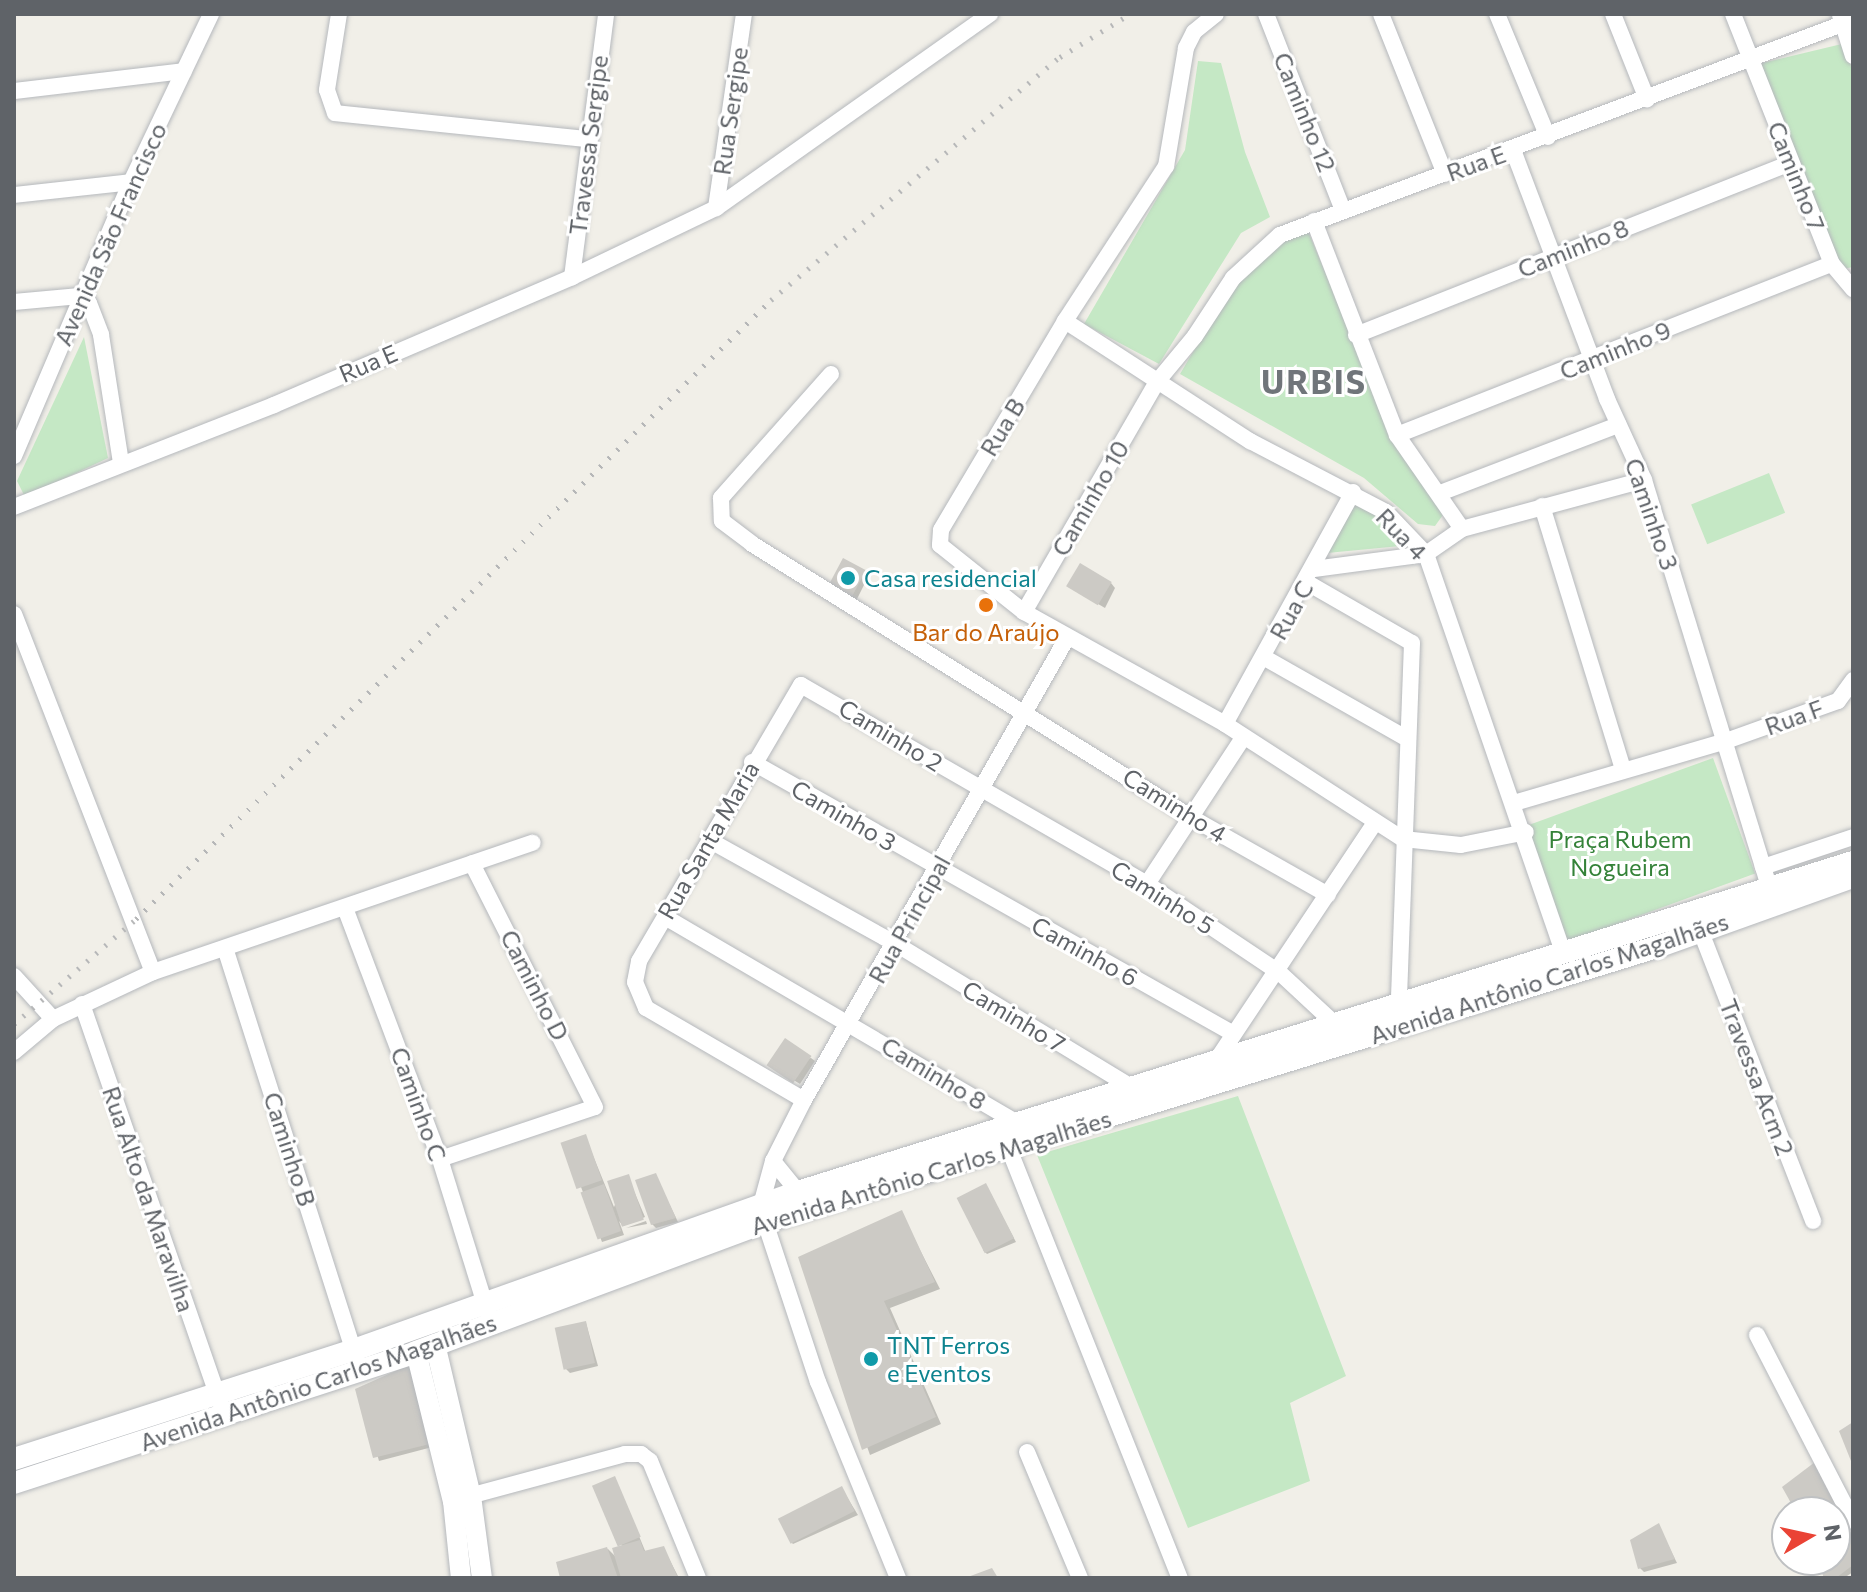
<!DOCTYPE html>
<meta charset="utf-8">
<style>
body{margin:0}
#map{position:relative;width:1867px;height:1592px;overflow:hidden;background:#f1efe8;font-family:Commissioner,sans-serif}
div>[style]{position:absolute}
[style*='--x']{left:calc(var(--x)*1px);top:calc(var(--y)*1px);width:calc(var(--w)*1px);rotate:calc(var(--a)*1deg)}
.green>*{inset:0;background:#c5e8c5;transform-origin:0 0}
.shadow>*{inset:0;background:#0003}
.building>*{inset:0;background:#cccac5;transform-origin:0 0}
.roads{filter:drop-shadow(0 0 2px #b5b8bc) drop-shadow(0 0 2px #b5b8bc)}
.minor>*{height:16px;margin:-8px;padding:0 8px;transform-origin:8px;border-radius:8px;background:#fff}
.tertiary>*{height:20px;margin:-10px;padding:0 10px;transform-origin:10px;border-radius:10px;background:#fff}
.secondary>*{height:22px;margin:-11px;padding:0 11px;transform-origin:11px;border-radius:11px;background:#fff}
.rail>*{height:5px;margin-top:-2.5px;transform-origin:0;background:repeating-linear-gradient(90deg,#b6b7b8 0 2px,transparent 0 12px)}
.dots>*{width:22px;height:22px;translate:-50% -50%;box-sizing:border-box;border:4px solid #fff;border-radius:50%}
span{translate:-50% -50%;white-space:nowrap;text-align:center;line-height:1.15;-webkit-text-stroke:6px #fff;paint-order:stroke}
.street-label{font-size:24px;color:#5f6368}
.culture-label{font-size:24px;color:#0d838f}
.left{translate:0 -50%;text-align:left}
.food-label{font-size:24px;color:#c56008}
.park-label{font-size:24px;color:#348238}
.district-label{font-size:32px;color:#70757a;font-weight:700;letter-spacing:2px}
.frame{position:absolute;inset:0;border:16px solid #5f6368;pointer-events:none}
.north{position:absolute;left:1771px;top:1496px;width:80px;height:80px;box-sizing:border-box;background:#fff;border:2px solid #bfc1c3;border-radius:50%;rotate:81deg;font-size:22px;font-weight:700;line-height:32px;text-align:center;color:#5f6368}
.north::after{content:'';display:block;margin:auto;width:28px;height:36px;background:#ea4335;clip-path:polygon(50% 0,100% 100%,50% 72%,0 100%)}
</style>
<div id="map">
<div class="green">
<div style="clip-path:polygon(1846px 43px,1853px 77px,1853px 267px,1838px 270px,1758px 64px)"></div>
<div style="clip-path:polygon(1198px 61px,1221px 63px,1245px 152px,1270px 217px,1241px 233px,1159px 364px,1084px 324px,1185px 150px)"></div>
<div style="clip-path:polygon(1308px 231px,1390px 429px,1445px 512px,1435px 526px,1418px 524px,1364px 478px,1180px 374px,1232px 286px,1278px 242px)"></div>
<div style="clip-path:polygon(84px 337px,108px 458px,25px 497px,17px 481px)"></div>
<div style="left:1769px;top:473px;width:43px;height:84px;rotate:68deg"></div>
<div style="clip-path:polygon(1363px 491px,1411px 545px,1327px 553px)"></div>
<div style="left:1713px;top:758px;width:123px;height:199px;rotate:70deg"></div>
<div style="clip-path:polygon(1238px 1096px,1346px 1376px,1290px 1403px,1310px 1481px,1188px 1528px,1037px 1155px)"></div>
</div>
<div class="shadow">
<div style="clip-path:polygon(865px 571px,869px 575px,856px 601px,835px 590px)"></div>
<div style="clip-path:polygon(1111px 583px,1115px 588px,1105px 608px,1074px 590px)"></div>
<div style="clip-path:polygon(811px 1058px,815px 1061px,800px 1084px,771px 1066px)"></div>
<div style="clip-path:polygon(585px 1136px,614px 1207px,628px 1177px,645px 1217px,623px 1226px,619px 1221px,624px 1235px,602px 1242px,581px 1187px)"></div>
<div style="clip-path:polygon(655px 1175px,678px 1222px,656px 1228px,652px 1224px)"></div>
<div style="clip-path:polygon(986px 1186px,1016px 1242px,987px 1254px,983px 1250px)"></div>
<div style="clip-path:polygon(901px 1213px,940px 1289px,890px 1308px,941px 1424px,870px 1455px,800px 1258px)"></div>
<div style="clip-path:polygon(646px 1221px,647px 1224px,626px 1228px)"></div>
<div style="clip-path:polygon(586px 1323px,598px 1366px,570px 1373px,566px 1369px)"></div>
<div style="clip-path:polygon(358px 1390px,440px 1445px,379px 1461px)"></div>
<div style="clip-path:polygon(615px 1478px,646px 1553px,664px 1549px,679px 1578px,562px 1578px,557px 1565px,608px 1549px,617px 1558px,622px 1548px)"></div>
<div style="clip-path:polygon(842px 1489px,858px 1515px,793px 1544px,789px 1540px)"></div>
<div style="clip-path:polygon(1658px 1525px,1677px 1563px,1644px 1572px,1640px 1568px)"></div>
<div style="clip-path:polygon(1851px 1535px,1853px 1572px,1844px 1578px,1827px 1578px,1819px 1560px,1835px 1560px,1835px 1545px)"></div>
</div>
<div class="building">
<div style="left:843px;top:558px;width:26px;height:32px;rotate:28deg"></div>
<div style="left:1080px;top:563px;width:37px;height:27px;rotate:31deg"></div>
<div style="left:785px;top:1038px;width:32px;height:33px;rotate:34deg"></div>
<div style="left:586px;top:1134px;width:49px;height:27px;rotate:71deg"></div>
<div style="clip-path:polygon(656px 1173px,676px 1218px,651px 1225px,635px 1180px)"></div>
<div style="left:629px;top:1174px;width:48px;height:23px;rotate:72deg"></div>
<div style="left:986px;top:1183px;width:62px;height:33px;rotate:63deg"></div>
<div style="left:604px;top:1184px;width:50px;height:25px;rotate:70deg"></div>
<div style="clip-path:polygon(902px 1210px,935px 1282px,884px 1301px,936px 1417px,862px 1450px,798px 1257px)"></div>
<div style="left:586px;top:1321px;width:43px;height:32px;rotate:78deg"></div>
<div style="clip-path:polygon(411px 1364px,438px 1442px,373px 1458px,355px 1389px)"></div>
<div style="clip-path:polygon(1853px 1422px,1853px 1466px,1839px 1431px)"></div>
<div style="clip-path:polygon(1819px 1459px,1842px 1507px,1835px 1512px,1796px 1512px,1782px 1487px)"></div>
<div style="left:615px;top:1476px;width:66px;height:25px;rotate:67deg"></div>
<div style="left:842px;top:1486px;width:28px;height:72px;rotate:63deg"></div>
<div style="clip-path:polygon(1659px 1523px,1675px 1559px,1638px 1569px,1630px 1540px)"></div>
<div style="clip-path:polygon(1851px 1532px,1853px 1565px,1836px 1578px,1824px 1578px,1817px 1560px,1835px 1560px,1835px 1543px)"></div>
<div style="clip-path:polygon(640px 1540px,644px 1551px,664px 1546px,678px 1578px,621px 1578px,612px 1548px)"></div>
<div style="clip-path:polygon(607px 1547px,618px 1578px,560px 1578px,556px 1562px)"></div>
<div style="clip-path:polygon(992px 1568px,998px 1578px,965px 1578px)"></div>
</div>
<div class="roads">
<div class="minor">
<div style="--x:339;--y:14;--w:77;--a:99"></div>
<div style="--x:327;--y:90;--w:24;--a:71"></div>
<div style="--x:335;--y:113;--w:254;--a:5.9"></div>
<div style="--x:1216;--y:14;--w:28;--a:141"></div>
<div style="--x:1194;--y:32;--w:18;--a:117"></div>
<div style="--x:1186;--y:48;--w:120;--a:99.6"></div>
<div style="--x:1166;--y:166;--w:185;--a:123.1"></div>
<div style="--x:1065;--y:321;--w:243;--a:120.7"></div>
<div style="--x:941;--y:530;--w:15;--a:94"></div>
<div style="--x:940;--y:545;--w:107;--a:38.6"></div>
<div style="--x:1024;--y:612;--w:230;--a:29.1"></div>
<div style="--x:1225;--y:724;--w:212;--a:32.9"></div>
<div style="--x:1403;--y:839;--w:58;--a:5.9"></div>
<div style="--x:1461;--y:845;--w:66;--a:-11.3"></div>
<div style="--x:1266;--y:14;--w:211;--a:68.6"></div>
<div style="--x:1381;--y:14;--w:172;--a:68.2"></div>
<div style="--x:1497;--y:14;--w:133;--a:67.5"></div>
<div style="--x:1613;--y:14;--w:92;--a:68.2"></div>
<div style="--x:1733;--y:14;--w:269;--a:68.4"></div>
<div style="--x:1832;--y:264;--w:33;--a:50"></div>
<div style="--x:1840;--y:15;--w:43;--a:72.4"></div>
<div style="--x:14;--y:91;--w:171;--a:-6.7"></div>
<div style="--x:1513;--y:150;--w:266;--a:69.3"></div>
<div style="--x:1607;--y:399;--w:89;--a:65.4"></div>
<div style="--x:1644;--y:480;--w:426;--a:72.9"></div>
<div style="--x:14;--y:195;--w:118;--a:-6.3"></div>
<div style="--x:716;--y:208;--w:196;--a:-81.8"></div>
<div style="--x:1314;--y:221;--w:230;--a:68.8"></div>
<div style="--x:1397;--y:435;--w:114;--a:55.3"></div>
<div style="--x:572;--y:277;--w:265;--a:-82.6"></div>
<div style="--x:14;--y:302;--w:66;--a:-5.2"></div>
<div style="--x:80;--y:296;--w:11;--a:38"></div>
<div style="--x:89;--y:303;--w:34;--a:69"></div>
<div style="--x:101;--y:335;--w:129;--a:81.1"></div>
<div style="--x:1065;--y:321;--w:221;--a:33"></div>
<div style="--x:1250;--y:441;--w:153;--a:27.6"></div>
<div style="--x:1386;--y:512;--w:58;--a:46.4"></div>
<div style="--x:1426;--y:554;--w:419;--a:71"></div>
<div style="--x:1356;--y:335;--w:467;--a:-21.6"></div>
<div style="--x:831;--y:374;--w:166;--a:131.6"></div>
<div style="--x:721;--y:498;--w:23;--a:88"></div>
<div style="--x:722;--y:521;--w:38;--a:37"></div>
<div style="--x:752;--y:544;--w:518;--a:31.91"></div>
<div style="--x:1192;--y:818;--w:156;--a:29.5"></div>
<div style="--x:1397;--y:435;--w:467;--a:-21.5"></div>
<div style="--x:14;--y:456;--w:298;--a:-66.9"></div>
<div style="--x:131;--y:182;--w:186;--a:-64.5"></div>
<div style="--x:1440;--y:493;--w:191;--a:-20.9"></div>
<div style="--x:1542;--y:506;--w:276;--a:72.9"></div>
<div style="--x:14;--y:507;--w:279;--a:-21.4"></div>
<div style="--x:274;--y:405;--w:324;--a:-23.2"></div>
<div style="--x:572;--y:277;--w:160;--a:-25.6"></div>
<div style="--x:716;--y:208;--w:336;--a:-35.3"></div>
<div style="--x:1314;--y:569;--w:113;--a:-7.6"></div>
<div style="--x:1426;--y:554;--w:44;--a:-34.8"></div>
<div style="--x:1462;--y:529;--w:188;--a:-15.1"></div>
<div style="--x:1306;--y:582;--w:122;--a:29.9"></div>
<div style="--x:1412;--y:643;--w:359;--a:92.1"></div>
<div style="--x:1024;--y:612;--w:264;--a:-60"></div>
<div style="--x:1156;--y:383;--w:61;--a:-50.3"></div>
<div style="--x:1195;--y:336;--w:69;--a:-56.8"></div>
<div style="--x:1233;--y:278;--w:64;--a:-42.5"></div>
<div style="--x:1280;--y:235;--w:612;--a:-20.57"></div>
<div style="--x:14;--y:614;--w:384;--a:68.8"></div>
<div style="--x:1265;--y:658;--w:162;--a:29.6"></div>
<div style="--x:1225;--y:724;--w:265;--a:-61.1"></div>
<div style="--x:752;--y:762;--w:551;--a:29.45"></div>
<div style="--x:1514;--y:803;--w:221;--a:-16.3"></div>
<div style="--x:1726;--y:741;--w:119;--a:-19.7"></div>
<div style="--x:1838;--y:701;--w:26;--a:-54"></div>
<div style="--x:709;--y:840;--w:214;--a:29.1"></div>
<div style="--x:896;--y:944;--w:277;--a:31.3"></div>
<div style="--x:1763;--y:867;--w:95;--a:-18.4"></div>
<div style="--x:1147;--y:884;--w:175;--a:-56.7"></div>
<div style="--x:345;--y:908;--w:268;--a:69.3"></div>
<div style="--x:440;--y:1159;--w:162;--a:72.8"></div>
<div style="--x:665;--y:917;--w:408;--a:30.3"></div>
<div style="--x:1701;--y:932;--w:310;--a:68.8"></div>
<div style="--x:225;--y:948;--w:430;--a:72.3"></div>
<div style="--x:14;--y:976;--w:58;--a:47.8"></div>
<div style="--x:82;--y:1004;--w:422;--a:70.9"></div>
<div style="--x:14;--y:1052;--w:51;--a:-40.2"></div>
<div style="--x:53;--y:1019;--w:110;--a:-25.2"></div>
<div style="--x:153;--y:972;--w:401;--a:-18.8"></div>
<div style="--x:1216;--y:1061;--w:285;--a:-56.3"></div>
<div style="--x:804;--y:1100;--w:183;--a:-149.8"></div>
<div style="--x:646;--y:1008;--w:28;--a:-113"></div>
<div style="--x:635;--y:982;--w:21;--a:-79"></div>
<div style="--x:639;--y:961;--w:320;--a:-59.6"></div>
<div style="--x:801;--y:685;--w:399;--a:29.9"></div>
<div style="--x:1147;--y:884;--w:160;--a:33.8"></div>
<div style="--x:1280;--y:973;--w:74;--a:42.8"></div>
<div style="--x:1009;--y:1149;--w:462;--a:68.3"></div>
<div style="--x:440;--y:1159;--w:163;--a:-18.5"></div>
<div style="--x:595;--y:1107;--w:273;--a:-116.8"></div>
<div style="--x:773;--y:1161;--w:40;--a:51"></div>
<div style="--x:761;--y:1205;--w:46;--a:-74.7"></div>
<div style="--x:773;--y:1161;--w:68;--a:-63.1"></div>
<div style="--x:804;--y:1100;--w:532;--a:-60.35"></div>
<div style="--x:765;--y:1222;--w:169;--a:71.7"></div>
<div style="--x:818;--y:1382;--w:212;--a:67.8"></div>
<div style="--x:1757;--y:1335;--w:209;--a:62.7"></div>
<div style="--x:1027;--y:1452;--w:137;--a:67.2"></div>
<div style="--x:462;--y:1498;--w:169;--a:-15.1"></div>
<div style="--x:625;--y:1454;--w:16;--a:0"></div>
<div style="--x:641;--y:1454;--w:11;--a:38"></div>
<div style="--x:650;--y:1461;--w:126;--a:67.7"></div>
</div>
<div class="tertiary">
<div style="--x:435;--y:1344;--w:156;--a:76.7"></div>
<div style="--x:471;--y:1496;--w:83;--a:82.4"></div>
<div style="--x:416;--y:1352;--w:154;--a:76.1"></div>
<div style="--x:453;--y:1501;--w:77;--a:84.1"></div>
</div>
<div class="secondary">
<div style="--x:14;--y:1459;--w:357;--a:-17.8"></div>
<div style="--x:354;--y:1350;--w:471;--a:-19.6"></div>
<div style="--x:798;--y:1192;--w:1105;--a:-17.37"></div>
<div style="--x:14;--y:1483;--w:423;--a:-18"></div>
<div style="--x:416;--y:1352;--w:372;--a:-20.4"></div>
<div style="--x:765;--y:1222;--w:937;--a:-17.14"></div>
<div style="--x:1660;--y:946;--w:205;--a:-19.7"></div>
</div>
</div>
<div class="rail">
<div style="--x:14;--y:1024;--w:161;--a:-40.7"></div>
<div style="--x:136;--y:919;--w:887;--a:-44.27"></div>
<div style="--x:771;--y:300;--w:378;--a:-40.1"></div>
<div style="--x:1060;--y:57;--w:82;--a:-31.6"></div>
</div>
<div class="dots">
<div style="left:848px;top:578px;background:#0f9aa8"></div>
<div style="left:986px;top:605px;background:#e8710a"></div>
<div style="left:871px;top:1359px;background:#0f9aa8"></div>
</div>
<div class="street-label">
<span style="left:730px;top:111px;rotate:-82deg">Rua Sergipe</span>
<span style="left:1305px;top:112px;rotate:68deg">Caminho 12</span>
<span style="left:588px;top:145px;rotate:-83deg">Travessa Sergipe</span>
<span style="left:1476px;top:163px;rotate:-20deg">Rua E</span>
<span style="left:1797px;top:176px;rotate:68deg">Caminho 7</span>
<span style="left:110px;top:234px;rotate:-66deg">Avenida São Francisco</span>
<span style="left:1573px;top:248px;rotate:-22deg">Caminho 8</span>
<span style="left:1615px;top:350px;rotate:-22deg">Caminho 9</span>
<span style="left:368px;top:363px;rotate:-23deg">Rua E</span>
<span style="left:1002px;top:427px;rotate:-59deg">Rua B</span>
<span style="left:1090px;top:498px;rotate:-60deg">Caminho 10</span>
<span style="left:1652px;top:514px;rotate:71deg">Caminho 3</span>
<span style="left:1402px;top:534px;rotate:46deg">Rua 4</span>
<span style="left:1291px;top:610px;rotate:-61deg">Rua C</span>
<span style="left:1794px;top:717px;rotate:-20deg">Rua F</span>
<span style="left:891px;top:735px;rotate:31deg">Caminho 2</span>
<span style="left:1175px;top:805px;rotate:32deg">Caminho 4</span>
<span style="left:844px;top:815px;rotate:30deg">Caminho 3</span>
<span style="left:708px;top:840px;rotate:-60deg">Rua Santa Maria</span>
<span style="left:1163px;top:897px;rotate:32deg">Caminho 5</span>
<span style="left:909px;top:919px;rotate:-61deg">Rua Principal</span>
<span style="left:1085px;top:951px;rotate:29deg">Caminho 6</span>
<span style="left:1549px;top:978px;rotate:-18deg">Avenida Antônio Carlos Magalhães</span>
<span style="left:535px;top:985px;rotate:63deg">Caminho D</span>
<span style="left:1014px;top:1016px;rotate:31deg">Caminho 7</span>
<span style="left:934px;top:1073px;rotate:31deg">Caminho 8</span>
<span style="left:1757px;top:1077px;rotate:69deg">Travessa Acm 2</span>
<span style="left:419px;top:1104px;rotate:70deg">Caminho C</span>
<span style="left:290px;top:1149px;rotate:72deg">Caminho B</span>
<span style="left:931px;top:1172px;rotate:-17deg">Avenida Antônio Carlos Magalhães</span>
<span style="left:149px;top:1199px;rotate:71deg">Rua Alto da Maravilha</span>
<span style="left:318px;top:1382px;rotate:-19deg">Avenida Antônio Carlos Magalhães</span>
</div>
<div class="culture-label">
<span class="left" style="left:864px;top:578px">Casa residencial</span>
<span class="left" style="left:887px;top:1359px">TNT Ferros<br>e Eventos</span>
</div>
<div class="food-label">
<span style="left:986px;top:632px">Bar do Araújo</span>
</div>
<div class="park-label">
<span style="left:1620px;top:853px">Praça Rubem<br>Nogueira</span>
</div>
<div class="district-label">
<span style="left:1314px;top:381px">URBIS</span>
</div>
<div class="frame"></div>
<div class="north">N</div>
</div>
